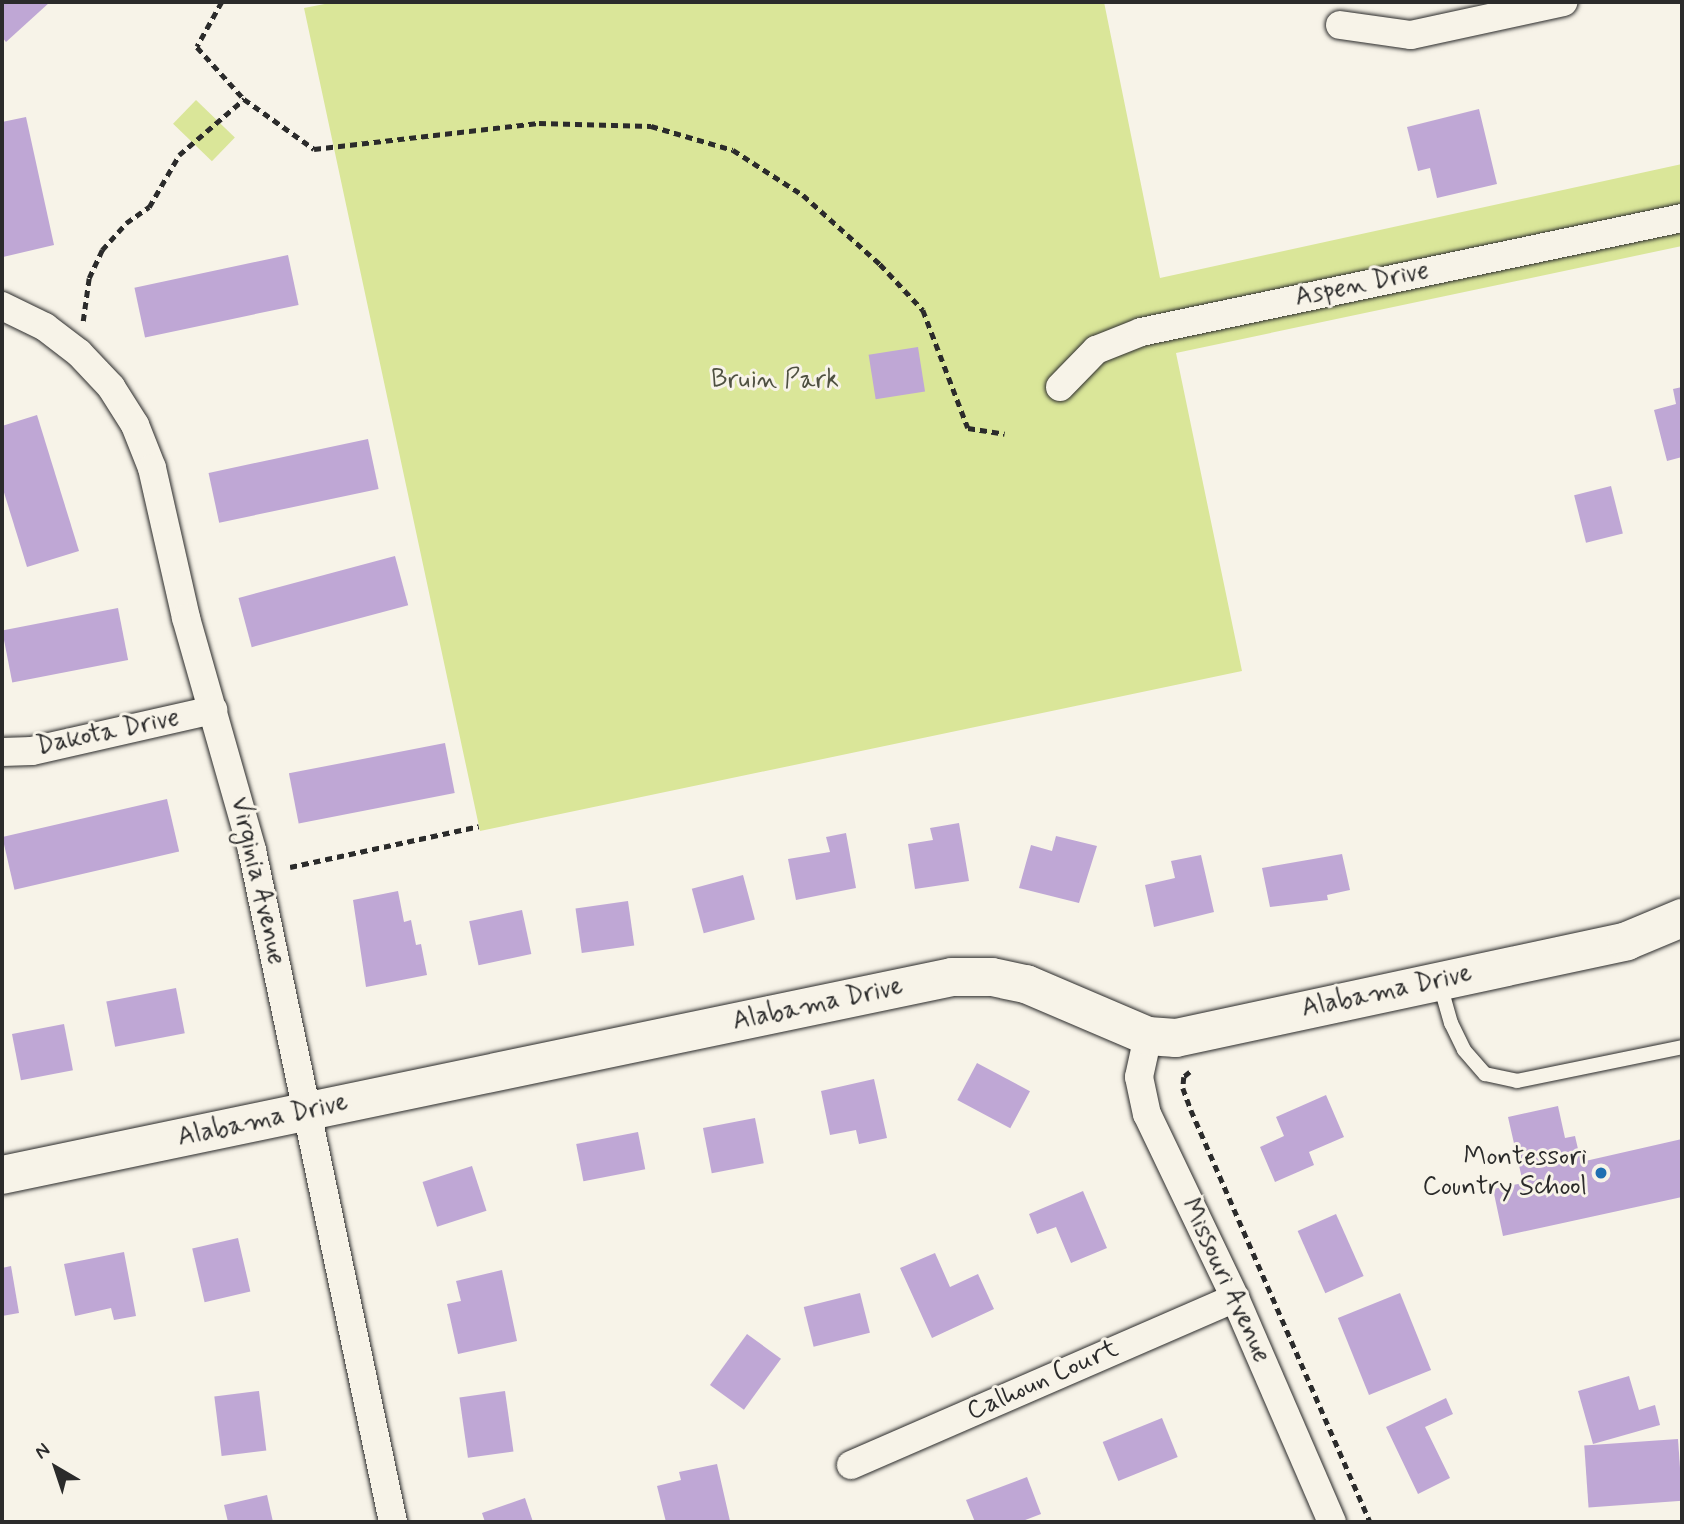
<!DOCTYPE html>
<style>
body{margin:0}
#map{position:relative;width:1684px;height:1524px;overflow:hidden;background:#f7f3e8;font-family:Mynerve,sans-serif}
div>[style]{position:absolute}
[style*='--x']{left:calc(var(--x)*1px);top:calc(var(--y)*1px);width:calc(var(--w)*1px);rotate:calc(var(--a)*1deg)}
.green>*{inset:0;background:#dae699;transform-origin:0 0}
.building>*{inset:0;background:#bfa7d5;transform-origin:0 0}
.path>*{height:4.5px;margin-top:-2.25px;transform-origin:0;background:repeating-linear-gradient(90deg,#2b2b2b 0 7px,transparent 0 12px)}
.roads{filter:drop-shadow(0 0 2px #2b2b2b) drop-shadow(0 0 2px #2b2b2b)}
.lane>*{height:14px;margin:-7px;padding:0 7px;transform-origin:7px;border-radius:7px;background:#f7f3e8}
.street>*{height:28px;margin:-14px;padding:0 14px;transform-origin:14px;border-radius:14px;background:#f7f3e8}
.secondary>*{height:38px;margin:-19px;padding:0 19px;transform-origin:19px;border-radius:19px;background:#f7f3e8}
.dots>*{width:19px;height:19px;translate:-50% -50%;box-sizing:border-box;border:4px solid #f7f3e8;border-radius:50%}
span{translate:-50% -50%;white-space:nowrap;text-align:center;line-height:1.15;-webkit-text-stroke:6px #f7f3e8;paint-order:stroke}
.street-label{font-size:26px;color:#2b2b2b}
.park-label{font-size:26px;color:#4e5041}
.poi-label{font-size:26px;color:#2b2b2b}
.right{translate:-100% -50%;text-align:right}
.frame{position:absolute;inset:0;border:4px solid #2b2b2b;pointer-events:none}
.north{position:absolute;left:21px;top:1433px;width:70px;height:70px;-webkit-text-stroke:5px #f7f3e8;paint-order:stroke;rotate:321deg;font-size:19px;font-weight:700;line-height:28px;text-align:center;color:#2b2b2b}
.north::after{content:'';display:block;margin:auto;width:24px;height:32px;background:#2b2b2b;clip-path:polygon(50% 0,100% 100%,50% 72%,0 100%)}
</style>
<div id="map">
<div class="green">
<div style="clip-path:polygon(335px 2px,1104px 2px,1160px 278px,1682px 164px,1682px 246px,1176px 353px,1242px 671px,480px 831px,304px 8px)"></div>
<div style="left:196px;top:100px;width:54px;height:33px;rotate:44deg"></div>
</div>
<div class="building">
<div style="clip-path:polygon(2px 2px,50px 2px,6px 42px,2px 37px)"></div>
<div style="clip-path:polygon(1479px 109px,1497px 184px,1437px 198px,1430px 168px,1418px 171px,1407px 127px)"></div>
<div style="clip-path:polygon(26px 117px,54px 245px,3px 257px,2px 122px)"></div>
<div style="left:288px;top:255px;width:51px;height:157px;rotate:78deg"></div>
<div style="left:918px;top:347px;width:45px;height:50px;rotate:81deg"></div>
<div style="clip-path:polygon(1682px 387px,1682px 457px,1667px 461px,1654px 410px,1676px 404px,1673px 389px)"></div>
<div style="clip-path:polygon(37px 415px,79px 551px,27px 567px,2px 486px,2px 426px)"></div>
<div style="left:368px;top:439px;width:51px;height:163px;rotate:78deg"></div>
<div style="left:1611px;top:486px;width:49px;height:38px;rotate:76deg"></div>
<div style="left:395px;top:556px;width:51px;height:162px;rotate:75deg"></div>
<div style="left:118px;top:608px;width:53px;height:118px;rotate:79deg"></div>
<div style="left:445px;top:743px;width:51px;height:159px;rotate:79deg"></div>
<div style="left:167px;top:799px;width:54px;height:169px;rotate:77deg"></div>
<div style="clip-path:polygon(959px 823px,969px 881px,915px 889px,908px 844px,933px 840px,930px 828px)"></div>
<div style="clip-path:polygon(846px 833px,856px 888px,796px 900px,788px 859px,830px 852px,826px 837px)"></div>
<div style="clip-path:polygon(1056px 836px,1097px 846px,1079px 903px,1019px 888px,1031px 845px,1052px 851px)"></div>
<div style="clip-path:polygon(1342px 854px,1350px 890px,1327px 895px,1328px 900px,1270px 907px,1262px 868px)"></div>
<div style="clip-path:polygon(1201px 855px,1214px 912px,1154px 927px,1145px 885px,1175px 878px,1171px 861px)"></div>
<div style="left:743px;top:875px;width:46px;height:53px;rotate:75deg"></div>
<div style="clip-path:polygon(398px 891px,404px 922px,411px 920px,416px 945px,421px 944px,427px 975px,366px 987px,353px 900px)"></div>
<div style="left:628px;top:901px;width:45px;height:53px;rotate:82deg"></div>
<div style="left:522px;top:910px;width:45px;height:54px;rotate:78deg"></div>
<div style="left:176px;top:988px;width:46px;height:71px;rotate:79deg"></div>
<div style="left:64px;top:1024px;width:47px;height:53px;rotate:79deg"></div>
<div style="left:977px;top:1063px;width:60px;height:42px;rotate:28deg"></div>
<div style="clip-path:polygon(874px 1079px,887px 1138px,859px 1144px,856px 1130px,830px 1135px,821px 1091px)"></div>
<div style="clip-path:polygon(1326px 1095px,1344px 1137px,1309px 1152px,1314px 1165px,1275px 1182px,1260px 1147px,1284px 1136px,1276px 1117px)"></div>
<div style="clip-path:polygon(1558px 1106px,1565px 1138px,1575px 1136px,1581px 1162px,1682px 1139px,1682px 1197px,1503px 1236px,1493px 1189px,1523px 1183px,1508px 1117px)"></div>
<div style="left:755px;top:1118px;width:46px;height:53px;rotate:79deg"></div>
<div style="left:638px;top:1132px;width:38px;height:63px;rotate:79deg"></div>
<div style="left:472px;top:1166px;width:47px;height:52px;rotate:72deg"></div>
<div style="clip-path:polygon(1083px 1191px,1107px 1248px,1071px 1263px,1056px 1227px,1037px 1234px,1029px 1214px)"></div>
<div style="left:1336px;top:1214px;width:68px;height:42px;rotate:66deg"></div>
<div style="left:238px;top:1238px;width:55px;height:47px;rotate:77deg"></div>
<div style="clip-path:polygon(124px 1252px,136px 1316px,114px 1320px,111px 1308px,75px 1316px,64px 1264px)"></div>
<div style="clip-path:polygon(935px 1253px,950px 1287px,978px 1274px,994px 1309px,932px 1338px,900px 1268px)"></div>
<div style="clip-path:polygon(11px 1266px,19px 1313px,2px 1316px,2px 1268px)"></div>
<div style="clip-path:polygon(502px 1270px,517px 1341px,458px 1354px,447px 1304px,461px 1301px,456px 1281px)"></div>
<div style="left:860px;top:1293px;width:41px;height:58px;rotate:76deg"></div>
<div style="left:1400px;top:1293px;width:83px;height:67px;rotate:68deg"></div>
<div style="left:747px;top:1334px;width:42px;height:63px;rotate:36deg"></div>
<div style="clip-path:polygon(1629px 1376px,1639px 1410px,1655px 1405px,1660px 1425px,1593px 1444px,1578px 1391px)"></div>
<div style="left:259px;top:1391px;width:60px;height:45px;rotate:83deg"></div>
<div style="left:505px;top:1391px;width:61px;height:46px;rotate:82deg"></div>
<div style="clip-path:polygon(1446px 1398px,1453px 1414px,1425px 1427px,1450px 1478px,1418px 1494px,1386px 1427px)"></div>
<div style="left:1162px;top:1418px;width:42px;height:64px;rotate:68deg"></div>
<div style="left:1678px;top:1439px;width:62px;height:94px;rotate:86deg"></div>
<div style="clip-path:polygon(717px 1464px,730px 1521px,666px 1522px,657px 1486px,681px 1480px,679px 1472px)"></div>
<div style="clip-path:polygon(1027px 1477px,1041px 1514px,1020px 1522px,975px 1522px,966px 1500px)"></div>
<div style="clip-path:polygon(267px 1495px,273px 1522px,228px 1522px,224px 1505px)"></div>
<div style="clip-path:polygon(525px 1498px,533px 1522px,485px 1522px,482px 1513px)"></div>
</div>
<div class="path">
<div style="--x:222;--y:2;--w:51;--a:119.1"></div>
<div style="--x:197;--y:47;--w:70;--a:47.9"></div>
<div style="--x:244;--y:99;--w:86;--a:35.5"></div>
<div style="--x:314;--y:149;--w:226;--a:-6.6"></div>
<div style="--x:539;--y:123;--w:112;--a:1.5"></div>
<div style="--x:651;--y:126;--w:85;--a:16.3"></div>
<div style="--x:733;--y:150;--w:83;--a:32.7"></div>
<div style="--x:803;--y:195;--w:103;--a:41.9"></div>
<div style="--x:880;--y:264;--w:63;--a:46.9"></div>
<div style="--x:923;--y:310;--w:126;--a:69.1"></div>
<div style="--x:968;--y:428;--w:37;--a:9"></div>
<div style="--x:83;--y:321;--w:43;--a:-82.1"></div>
<div style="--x:89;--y:278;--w:31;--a:-65"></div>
<div style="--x:102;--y:250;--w:36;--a:-48"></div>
<div style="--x:126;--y:223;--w:28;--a:-35"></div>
<div style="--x:149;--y:207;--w:60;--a:-60"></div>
<div style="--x:179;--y:155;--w:86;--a:-40.7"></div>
<div style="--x:290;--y:867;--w:193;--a:-12.2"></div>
<div style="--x:1190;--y:1072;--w:8;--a:140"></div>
<div style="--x:1184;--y:1077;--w:11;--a:95"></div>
<div style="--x:1183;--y:1088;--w:23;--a:70"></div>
<div style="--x:1191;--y:1110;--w:449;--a:66.5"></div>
</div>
<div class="roads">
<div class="lane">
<div style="--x:1439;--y:981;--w:44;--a:74.1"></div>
<div style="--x:1451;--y:1023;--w:30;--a:64"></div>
<div style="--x:1464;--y:1050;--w:32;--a:49"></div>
<div style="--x:1485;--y:1074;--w:33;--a:12"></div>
<div style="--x:1517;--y:1081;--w:168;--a:-11.6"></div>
</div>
<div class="street">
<div style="--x:1340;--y:25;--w:72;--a:8"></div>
<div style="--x:1411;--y:35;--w:156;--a:-12.2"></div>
<div style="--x:2;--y:306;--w:48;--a:26"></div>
<div style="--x:45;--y:327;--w:43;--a:37.4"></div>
<div style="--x:79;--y:353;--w:47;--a:46.7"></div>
<div style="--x:111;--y:387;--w:45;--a:57.7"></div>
<div style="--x:135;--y:425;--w:46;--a:68.4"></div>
<div style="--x:152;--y:468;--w:154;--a:77.2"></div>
<div style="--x:186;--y:618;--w:241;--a:74.1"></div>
<div style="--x:252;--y:850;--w:687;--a:78.15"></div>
<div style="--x:1060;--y:387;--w:52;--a:-45.8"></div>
<div style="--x:1096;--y:350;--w:48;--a:-21.8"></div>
<div style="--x:1141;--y:332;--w:553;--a:-11.9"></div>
<div style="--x:2;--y:752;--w:30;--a:-2"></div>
<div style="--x:32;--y:751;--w:186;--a:-12.8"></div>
<div style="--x:1148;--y:1036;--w:42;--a:102.4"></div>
<div style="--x:1139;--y:1077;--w:38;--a:78"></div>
<div style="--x:1147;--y:1114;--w:204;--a:64.4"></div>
<div style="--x:1235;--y:1298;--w:244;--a:66.6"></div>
<div style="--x:851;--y:1465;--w:419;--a:-23.5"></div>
</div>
<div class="secondary">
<div style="--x:2;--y:1175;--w:970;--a:-11.77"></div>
<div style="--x:952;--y:977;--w:40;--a:0"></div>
<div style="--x:992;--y:977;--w:35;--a:12"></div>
<div style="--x:1026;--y:984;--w:133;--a:23.1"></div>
<div style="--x:1148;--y:1036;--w:28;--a:4"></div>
<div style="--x:1176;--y:1038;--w:461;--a:-12.1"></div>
<div style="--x:1627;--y:941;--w:60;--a:-22.7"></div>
</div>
</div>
<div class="dots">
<div style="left:1601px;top:1173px;background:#1f6fb2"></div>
</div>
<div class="street-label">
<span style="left:1362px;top:285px;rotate:-12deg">Aspen Drive</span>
<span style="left:108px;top:733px;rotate:-12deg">Dakota Drive</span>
<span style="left:257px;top:881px;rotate:77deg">Virginia Avenue</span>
<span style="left:1387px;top:992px;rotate:-12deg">Alabama Drive</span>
<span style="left:818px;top:1005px;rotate:-12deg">Alabama Drive</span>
<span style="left:263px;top:1121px;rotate:-12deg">Alabama Drive</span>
<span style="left:1225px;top:1281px;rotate:65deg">Missouri Avenue</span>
<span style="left:1043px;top:1381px;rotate:-24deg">Calhoun Court</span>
</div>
<div class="park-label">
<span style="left:775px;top:381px">Bruin Park</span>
</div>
<div class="poi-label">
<span class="right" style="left:1587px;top:1173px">Montessori<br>Country School</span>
</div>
<div class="frame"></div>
<div class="north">N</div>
</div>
